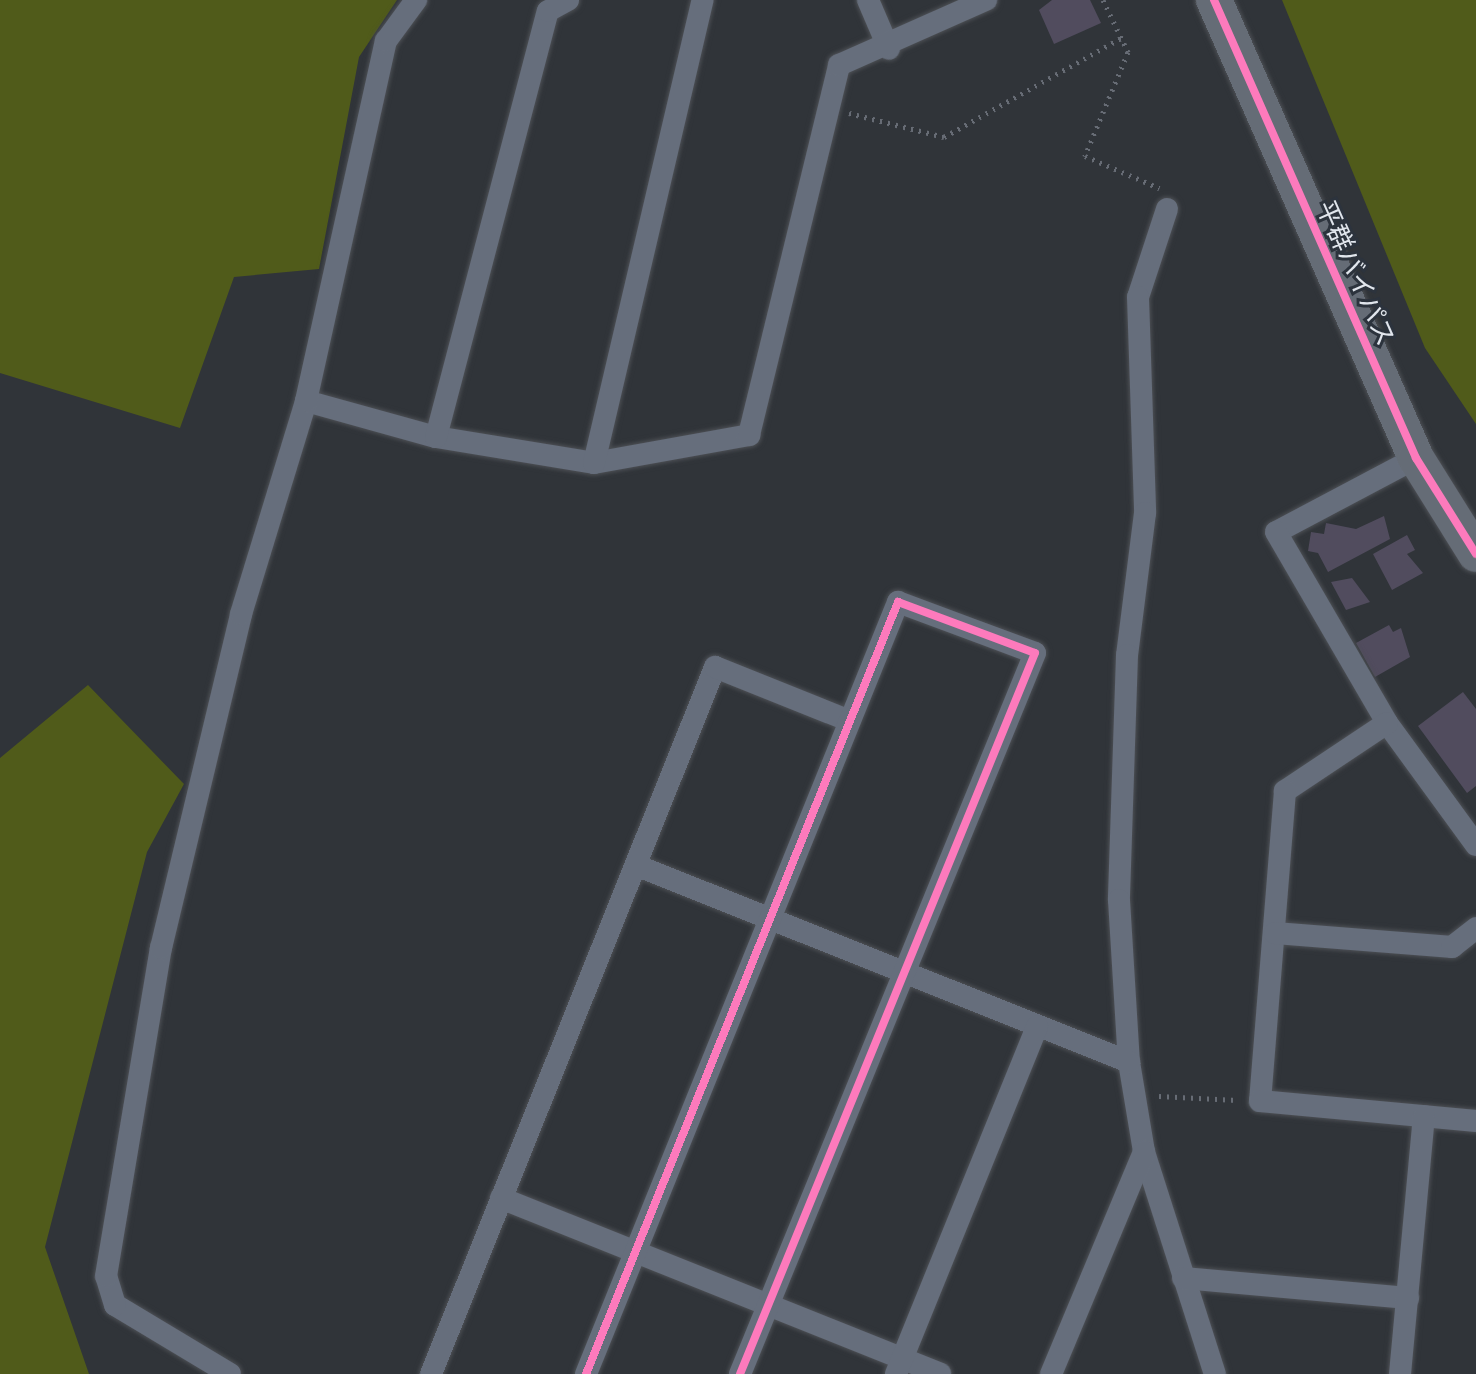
<!DOCTYPE html>
<meta charset="utf-8">
<style>
body{margin:0}
#map{position:relative;width:1476px;height:1374px;overflow:hidden;background:#303439;font-family:Inter,"Noto Sans JP",sans-serif}
div>[style]{position:absolute}
[style*='--x']{left:calc(var(--x)*1px);top:calc(var(--y)*1px);width:calc(var(--w)*1px);rotate:calc(var(--a)*1deg)}
.forest>*{inset:0;background:#505b1a}
.building>*{inset:0;background:#514c5e}
.path>*{height:5px;margin-top:-2.5px;transform-origin:0;background:repeating-linear-gradient(90deg,#676c75 0 2px,transparent 0 8px)}
.roads{filter:drop-shadow(0 0 2px #4d5055) drop-shadow(0 0 2px #4d5055)}
.minor>*{height:22px;margin:-11px;padding:0 11px;transform-origin:11px;border-radius:11px;background:#666e7c}
.trunk>*{height:36px;margin:-18px;padding:0 18px;transform-origin:18px;border-radius:18px;background:#656c76}
.cycleway>*{height:8px;margin:-4px;padding:0 4px;transform-origin:4px;border-radius:4px;background:#fd7abc}
span{translate:-50% -50%;white-space:nowrap;text-align:center;line-height:1.15;-webkit-text-stroke:6px #2c333d;paint-order:stroke}
.street-label{font-size:26px;color:#e1e6ed}
</style>
<div id="map">
<div class="forest">
<div style="clip-path:polygon(0 0,397px 0,359px 57px,319px 269px,234px 277px,180px 428px,0 373px)"></div>
<div style="clip-path:polygon(1282px 0,1476px 0,1476px 424px,1425px 348px)"></div>
<div style="clip-path:polygon(88px 685px,184px 784px,147px 852px,45px 1247px,89px 1374px,0 1374px,0 758px)"></div>
</div>
<div class="building">
<div style="clip-path:polygon(1052px 0,1090px 0,1101px 23px,1054px 44px,1039px 10px)"></div>
<div style="clip-path:polygon(1384px 516px,1390px 539px,1328px 572px,1318px 553px,1308px 551px,1311px 532px,1324px 534px,1326px 523px,1356px 529px)"></div>
<div style="clip-path:polygon(1407px 535px,1415px 550px,1407px 554px,1423px 573px,1392px 590px,1373px 554px)"></div>
<div style="clip-path:polygon(1352px 578px,1370px 602px,1346px 610px,1331px 582px)"></div>
<div style="clip-path:polygon(1389px 625px,1393px 632px,1401px 628px,1410px 657px,1375px 677px,1356px 643px)"></div>
<div style="clip-path:polygon(1463px 692px,1476px 709px,1476px 786px,1467px 793px,1418px 726px)"></div>
</div>
<div class="path">
<div style="--x:1103;--y:0;--w:58;--a:64.3"></div>
<div style="--x:1128;--y:52;--w:113;--a:112.5"></div>
<div style="--x:1085;--y:156;--w:81;--a:23.4"></div>
<div style="--x:849;--y:113;--w:98;--a:14.2"></div>
<div style="--x:944;--y:137;--w:203;--a:-29.2"></div>
<div style="--x:1159;--y:1096;--w:78;--a:2.9"></div>
</div>
<div class="roads">
<div class="minor">
<div style="--x:868;--y:0;--w:53;--a:66.8"></div>
<div style="--x:1167;--y:209;--w:93;--a:108.2"></div>
<div style="--x:1138;--y:297;--w:216;--a:88.1"></div>
<div style="--x:1145;--y:513;--w:143;--a:97.2"></div>
<div style="--x:1127;--y:655;--w:245;--a:91.9"></div>
<div style="--x:1119;--y:900;--w:162;--a:86.5"></div>
<div style="--x:1129;--y:1062;--w:91;--a:80.5"></div>
<div style="--x:1144;--y:1152;--w:233;--a:72.3"></div>
<div style="--x:306;--y:401;--w:135;--a:15.5"></div>
<div style="--x:436;--y:437;--w:160;--a:9.3"></div>
<div style="--x:594;--y:463;--w:158;--a:-10.2"></div>
<div style="--x:749;--y:435;--w:381;--a:-76.3"></div>
<div style="--x:839;--y:65;--w:161;--a:-23.9"></div>
<div style="--x:436;--y:437;--w:440;--a:-75.3"></div>
<div style="--x:548;--y:11;--w:23;--a:-29"></div>
<div style="--x:1416;--y:458;--w:158;--a:152.1"></div>
<div style="--x:1276;--y:532;--w:221;--a:59.8"></div>
<div style="--x:1387;--y:723;--w:151;--a:53.9"></div>
<div style="--x:594;--y:463;--w:476;--a:-76.8"></div>
<div style="--x:1387;--y:723;--w:123;--a:146.3"></div>
<div style="--x:1285;--y:791;--w:311;--a:94.6"></div>
<div style="--x:1260;--y:1101;--w:217;--a:5.3"></div>
<div style="--x:638;--y:866;--w:529;--a:21.76"></div>
<div style="--x:1275;--y:933;--w:178;--a:4.5"></div>
<div style="--x:1452;--y:947;--w:31;--a:-38"></div>
<div style="--x:501;--y:1198;--w:473;--a:21.8"></div>
<div style="--x:1183;--y:1278;--w:226;--a:5.1"></div>
<div style="--x:230;--y:1374;--w:134;--a:-149"></div>
<div style="--x:115;--y:1305;--w:30;--a:-107"></div>
<div style="--x:106;--y:1276;--w:333;--a:-80.5"></div>
<div style="--x:161;--y:948;--w:343;--a:-76.5"></div>
<div style="--x:241;--y:614;--w:223;--a:-73"></div>
<div style="--x:306;--y:401;--w:369;--a:-77.5"></div>
<div style="--x:386;--y:41;--w:51;--a:-53.8"></div>
<div style="--x:431;--y:1374;--w:762;--a:-68.11"></div>
<div style="--x:715;--y:667;--w:145;--a:21.8"></div>
<div style="--x:586;--y:1374;--w:833;--a:-67.99"></div>
<div style="--x:898;--y:602;--w:146;--a:20.4"></div>
<div style="--x:1035;--y:653;--w:779;--a:112.25"></div>
<div style="--x:896;--y:1374;--w:375;--a:-67.9"></div>
<div style="--x:1051;--y:1374;--w:241;--a:-67.3"></div>
<div style="--x:1400;--y:1374;--w:259;--a:-84.7"></div>
</div>
<div class="trunk">
<div style="--x:1214;--y:0;--w:501;--a:66.2"></div>
<div style="--x:1416;--y:458;--w:113;--a:58"></div>
</div>
</div>
<div class="cycleway">
<div style="--x:1214;--y:0;--w:501;--a:66.2"></div>
<div style="--x:1416;--y:458;--w:113;--a:58"></div>
<div style="--x:586;--y:1374;--w:833;--a:-67.99"></div>
<div style="--x:898;--y:602;--w:146;--a:20.4"></div>
<div style="--x:1035;--y:653;--w:779;--a:112.25"></div>
</div>
<div class="street-label">
<span style="left:1356px;top:273px;rotate:66deg">平群バイパス</span>
</div>
</div>
